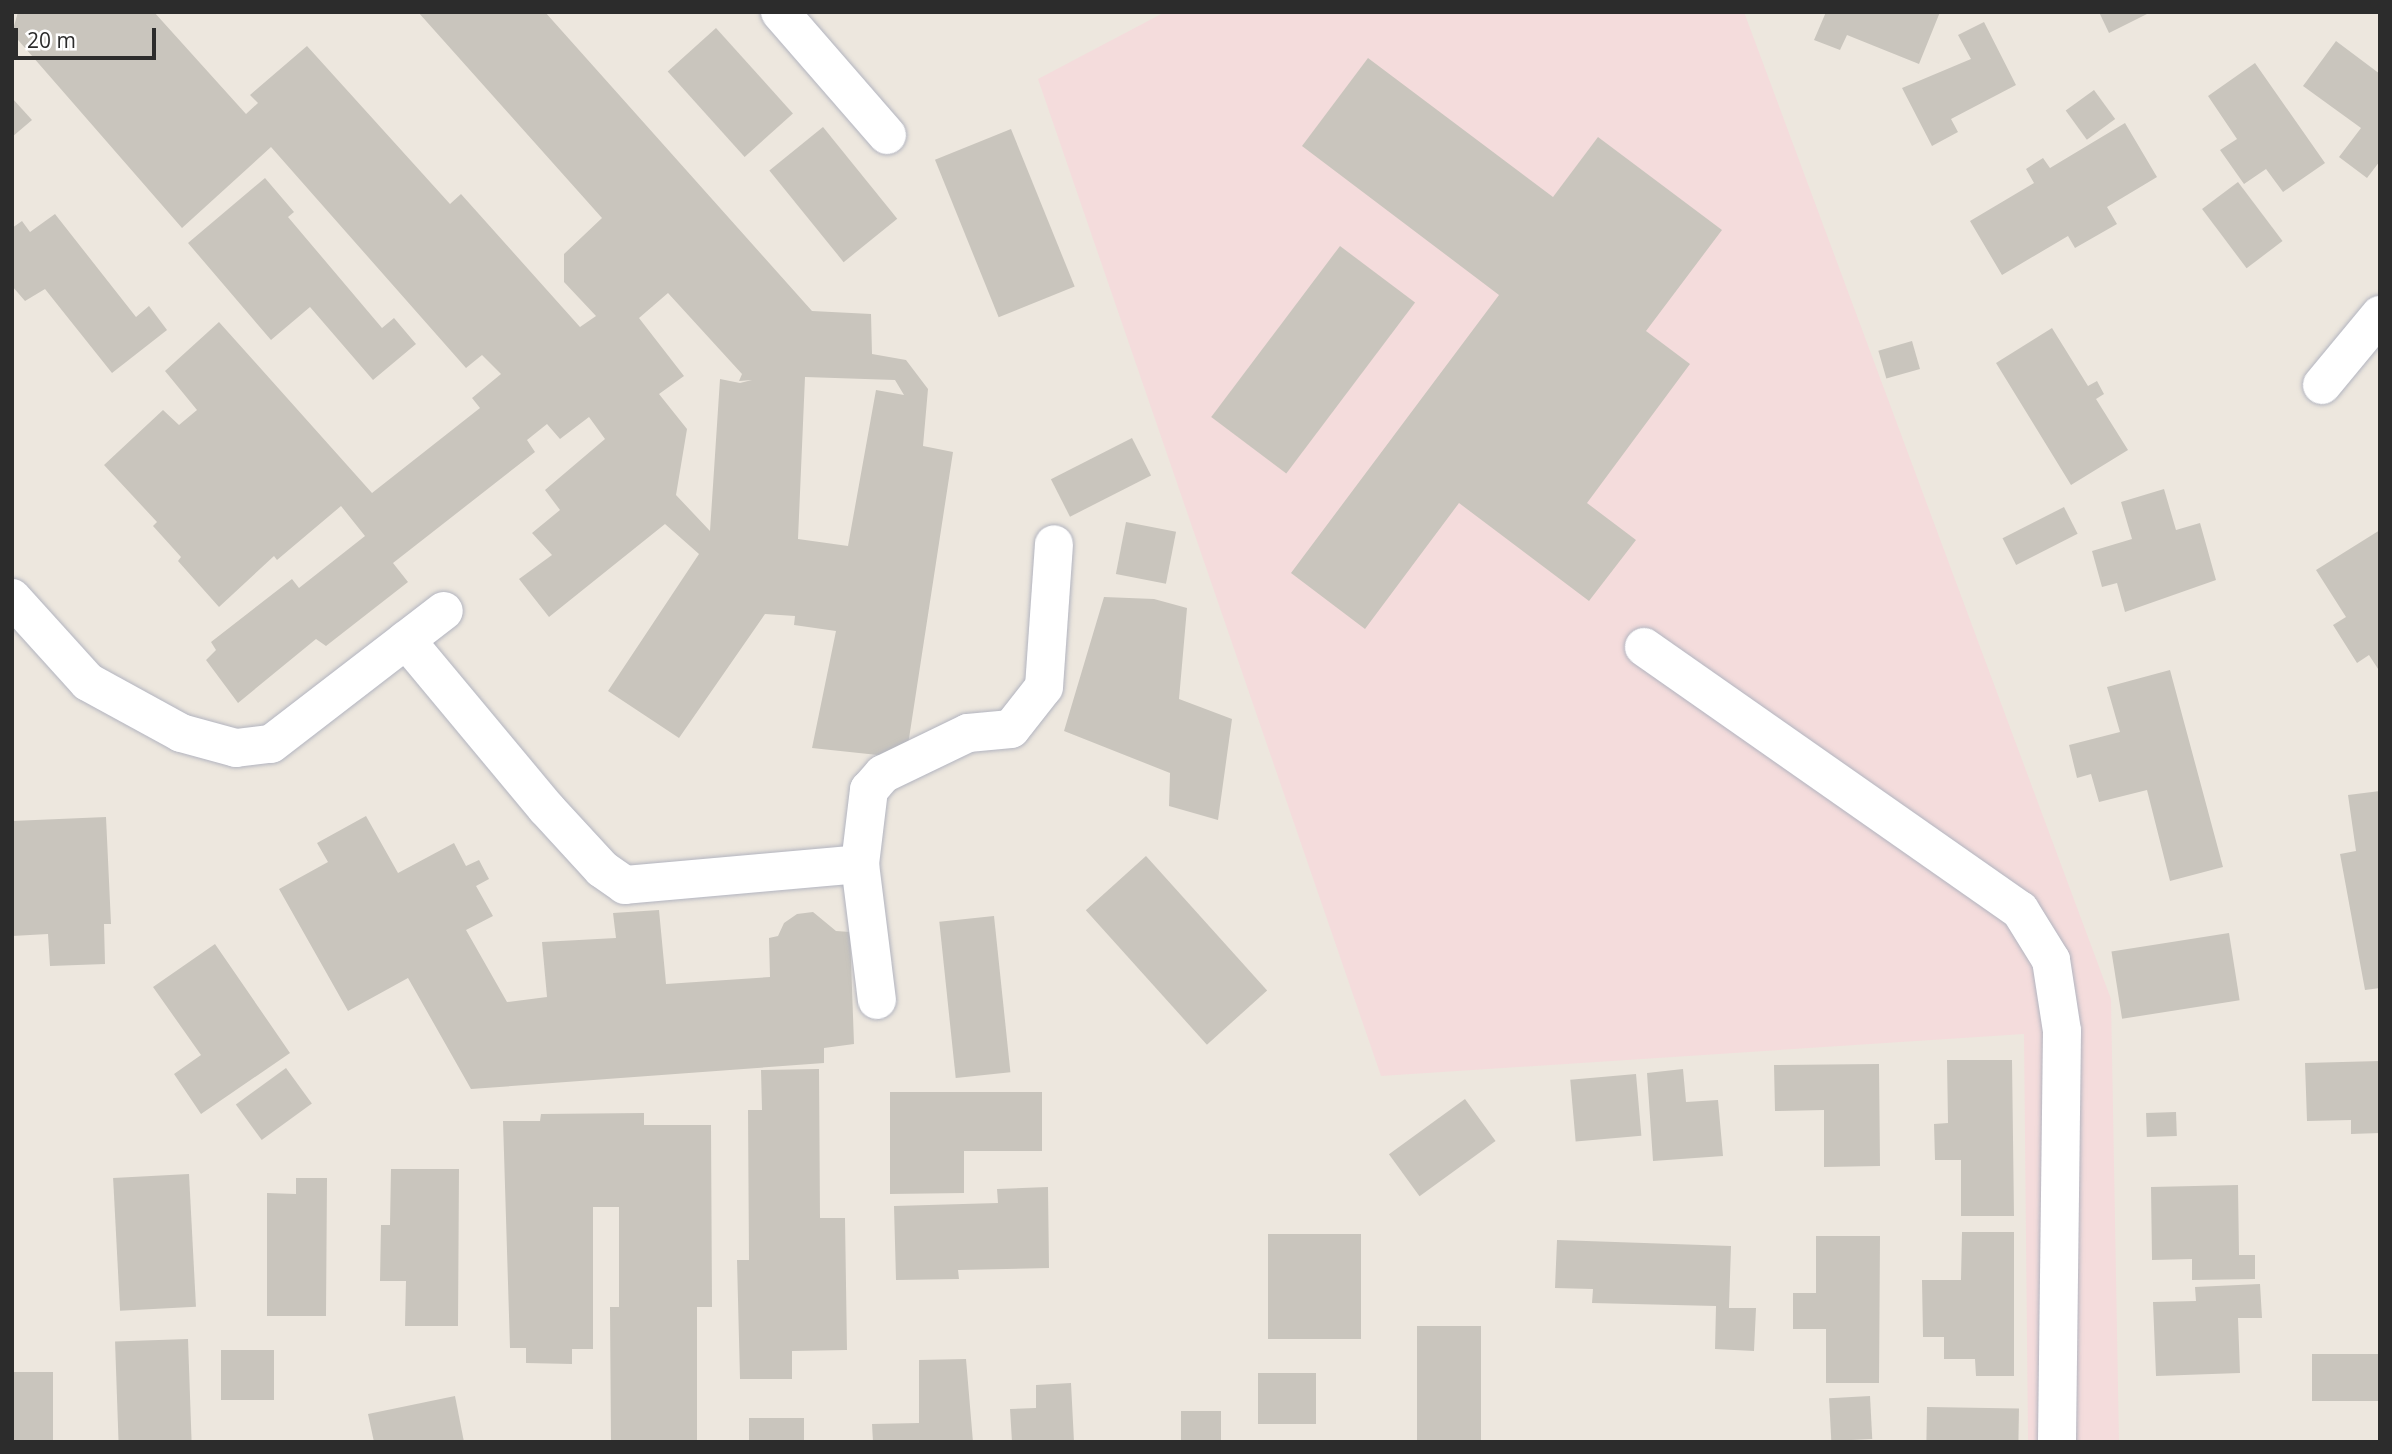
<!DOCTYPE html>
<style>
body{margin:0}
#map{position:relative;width:2392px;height:1454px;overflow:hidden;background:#ede7de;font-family:"Open Sans",sans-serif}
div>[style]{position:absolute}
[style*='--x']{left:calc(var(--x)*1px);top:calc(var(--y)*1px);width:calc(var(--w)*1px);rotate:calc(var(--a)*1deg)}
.medical>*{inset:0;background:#f4dcdc}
.building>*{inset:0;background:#c9c5bd;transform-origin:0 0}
.roads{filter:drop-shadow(0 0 2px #b2b4bf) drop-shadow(0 0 2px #b2b4bf)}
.minor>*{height:38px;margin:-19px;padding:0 19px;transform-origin:19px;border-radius:19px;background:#fff}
span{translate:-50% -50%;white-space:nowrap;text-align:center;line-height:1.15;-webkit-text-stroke:7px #fff;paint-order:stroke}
.frame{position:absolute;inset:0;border:14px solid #2c2c2c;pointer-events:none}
.scale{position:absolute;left:14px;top:28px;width:142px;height:32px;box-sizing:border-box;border:4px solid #2c2c2c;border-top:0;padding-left:9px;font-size:21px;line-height:24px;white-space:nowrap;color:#2c2c2c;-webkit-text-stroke:5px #fff;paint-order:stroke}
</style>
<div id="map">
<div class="medical">
<div style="clip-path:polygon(1165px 12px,1744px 12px,2111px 999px,2119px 1442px,2028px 1442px,2024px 1034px,1381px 1076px,1038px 79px)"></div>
</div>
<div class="building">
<div style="clip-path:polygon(evenodd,18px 12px,154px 12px,246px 114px,258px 103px,250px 95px,307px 46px,450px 204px,461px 194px,580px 327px,596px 316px,564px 282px,564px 254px,602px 218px,418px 12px,545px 12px,812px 311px,871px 314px,872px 354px,906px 360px,928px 389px,923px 446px,953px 452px,906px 758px,812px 748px,836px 631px,794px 625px,795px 616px,765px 614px,679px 738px,608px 691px,699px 554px,665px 524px,549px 617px,519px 579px,552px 555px,532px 533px,560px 510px,545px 490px,605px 439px,589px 417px,560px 439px,547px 424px,527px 440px,535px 452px,393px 563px,408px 582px,326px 646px,316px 639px,238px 703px,206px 660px,216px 650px,211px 642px,292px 579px,299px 588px,365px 536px,341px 506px,277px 560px,274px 556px,219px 607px,178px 561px,181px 557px,153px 526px,157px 522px,104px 465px,163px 410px,179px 425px,197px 410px,165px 371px,219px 322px,372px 493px,480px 408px,472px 398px,501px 374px,482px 355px,466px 368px,271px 147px,182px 228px,12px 33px,18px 12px,668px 293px,742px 374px,739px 381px,752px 380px,740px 383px,720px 379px,710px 531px,676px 495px,687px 429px,659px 394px,684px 376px,639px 318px,668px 293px,18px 12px,805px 377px,895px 380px,904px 395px,876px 390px,848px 546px,798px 539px,805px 377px)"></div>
<div style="clip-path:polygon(1826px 12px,1940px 12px,1919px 64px,1847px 35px,1840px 50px,1814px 40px)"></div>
<div style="clip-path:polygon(2099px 12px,2151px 12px,2109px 33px)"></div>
<div style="clip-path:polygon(1984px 22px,2016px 85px,1951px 119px,1958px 132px,1932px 146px,1902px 88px,1971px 59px,1958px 35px)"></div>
<div style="left:716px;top:28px;width:115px;height:65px;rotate:48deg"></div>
<div style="clip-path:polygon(2336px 41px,2380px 74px,2380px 161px,2367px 178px,2339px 157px,2361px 128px,2303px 86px)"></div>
<div style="clip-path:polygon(1368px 58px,1553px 197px,1598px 137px,1722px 230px,1646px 331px,1690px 364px,1587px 503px,1636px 540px,1589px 601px,1459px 503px,1365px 629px,1291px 573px,1499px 295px,1302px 146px)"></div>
<div style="clip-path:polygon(2255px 63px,2325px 163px,2283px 192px,2266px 169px,2244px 184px,2220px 150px,2237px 139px,2208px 96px)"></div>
<div style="left:2094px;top:90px;width:36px;height:35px;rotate:54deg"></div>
<div style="clip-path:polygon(12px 98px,32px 120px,12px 137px)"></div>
<div style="clip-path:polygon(2125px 123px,2157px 177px,2107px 207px,2117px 224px,2075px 248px,2068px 236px,2002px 275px,1970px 221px,2034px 183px,2026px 169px,2043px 158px,2050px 168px)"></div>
<div style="left:823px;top:127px;width:118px;height:69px;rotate:51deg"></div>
<div style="left:1011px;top:129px;width:170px;height:82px;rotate:68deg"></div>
<div style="clip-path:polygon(265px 178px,294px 212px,288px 217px,382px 328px,394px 318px,416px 344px,373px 380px,310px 307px,271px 340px,188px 243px)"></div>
<div style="left:2238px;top:182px;width:74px;height:45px;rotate:53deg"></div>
<div style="clip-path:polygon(55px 214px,136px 317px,149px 306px,167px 330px,112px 373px,45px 289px,25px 301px,12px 286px,12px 228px,22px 221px,30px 232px)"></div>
<div style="left:1340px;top:246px;width:94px;height:214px;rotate:37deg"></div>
<div style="clip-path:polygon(2052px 328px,2088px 386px,2097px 381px,2104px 394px,2096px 399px,2128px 450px,2071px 485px,1996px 363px)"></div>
<div style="left:1912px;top:341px;width:29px;height:35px;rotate:74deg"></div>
<div style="left:1132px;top:438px;width:42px;height:91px;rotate:63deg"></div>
<div style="clip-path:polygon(2164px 489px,2176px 530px,2200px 523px,2216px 580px,2125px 612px,2117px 583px,2102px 587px,2092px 551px,2132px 539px,2121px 502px)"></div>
<div style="left:2064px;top:507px;width:30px;height:69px;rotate:63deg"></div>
<div style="left:1126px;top:522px;width:51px;height:53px;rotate:11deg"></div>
<div style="clip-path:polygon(2380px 530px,2380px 672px,2369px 655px,2357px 663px,2333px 625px,2346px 617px,2316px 570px)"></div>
<div style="clip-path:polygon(1104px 597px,1154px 599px,1187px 608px,1179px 699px,1232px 719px,1218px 820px,1169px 806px,1170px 773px,1064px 731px)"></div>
<div style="clip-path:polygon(2170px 670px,2223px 867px,2170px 881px,2147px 790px,2099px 802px,2091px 774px,2077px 778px,2069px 745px,2120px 732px,2107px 687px)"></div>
<div style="clip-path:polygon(2380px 791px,2380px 988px,2365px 990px,2340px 854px,2356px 851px,2348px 795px)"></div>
<div style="clip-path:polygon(366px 816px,398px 873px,454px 843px,466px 866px,479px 860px,489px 879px,476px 886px,493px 916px,466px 930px,507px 1002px,547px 997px,542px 942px,616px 938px,613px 913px,659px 910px,666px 984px,770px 977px,769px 938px,778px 936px,784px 923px,797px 914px,813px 912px,836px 931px,850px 932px,854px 1044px,824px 1048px,824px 1063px,471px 1089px,408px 978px,348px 1011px,279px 889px,328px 862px,317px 843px)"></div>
<div style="clip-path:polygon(106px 817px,111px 924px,104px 924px,105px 964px,50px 966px,48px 934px,12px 936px,12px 821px)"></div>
<div style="left:1146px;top:856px;width:181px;height:81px;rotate:48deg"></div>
<div style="left:994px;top:916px;width:157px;height:55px;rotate:84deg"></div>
<div style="left:2229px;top:933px;width:68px;height:119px;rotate:81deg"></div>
<div style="clip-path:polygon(215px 944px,290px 1053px,201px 1114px,174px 1074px,201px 1055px,153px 987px)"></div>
<div style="clip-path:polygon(1947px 1060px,2012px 1060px,2014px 1216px,1961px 1216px,1961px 1160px,1935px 1160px,1934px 1124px,1948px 1123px)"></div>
<div style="clip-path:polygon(2380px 1061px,2380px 1133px,2351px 1134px,2351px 1120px,2307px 1121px,2305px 1063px)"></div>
<div style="clip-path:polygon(1879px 1064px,1880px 1166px,1824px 1167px,1824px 1110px,1775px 1111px,1774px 1065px)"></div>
<div style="left:286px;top:1068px;width:44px;height:62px;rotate:54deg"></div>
<div style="clip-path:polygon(819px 1069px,820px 1218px,845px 1218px,847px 1350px,792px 1351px,792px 1379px,740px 1379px,737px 1260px,749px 1260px,748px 1110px,762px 1110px,761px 1070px)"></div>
<div style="clip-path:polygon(1683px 1069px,1686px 1102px,1718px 1100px,1723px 1156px,1653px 1161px,1647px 1073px)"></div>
<div style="left:1636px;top:1074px;width:62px;height:66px;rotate:85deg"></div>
<div style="clip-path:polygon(890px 1092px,1042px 1092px,1042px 1151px,964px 1151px,964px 1193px,890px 1194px)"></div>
<div style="left:1465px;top:1099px;width:52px;height:94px;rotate:54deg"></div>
<div style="left:2176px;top:1112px;width:24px;height:30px;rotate:88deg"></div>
<div style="clip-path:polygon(644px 1113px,644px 1125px,711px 1125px,712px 1307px,697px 1307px,697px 1442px,611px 1442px,610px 1307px,619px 1307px,619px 1207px,593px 1207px,593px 1349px,572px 1349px,572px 1364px,526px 1363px,526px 1348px,510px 1348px,503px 1121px,540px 1121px,541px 1114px)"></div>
<div style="clip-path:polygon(391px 1169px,459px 1169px,458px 1326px,405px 1326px,406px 1281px,380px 1281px,381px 1225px,390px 1225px)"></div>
<div style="left:189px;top:1174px;width:133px;height:76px;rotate:87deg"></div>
<div style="clip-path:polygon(296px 1178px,327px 1178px,326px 1316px,267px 1316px,267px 1193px,296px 1194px)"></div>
<div style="clip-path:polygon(2238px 1185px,2239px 1255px,2255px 1255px,2255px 1279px,2192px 1280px,2192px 1259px,2152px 1260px,2151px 1187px)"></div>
<div style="clip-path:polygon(1048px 1187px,1049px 1268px,958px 1270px,959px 1279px,896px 1280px,894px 1206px,998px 1203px,997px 1189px)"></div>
<div style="clip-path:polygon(1962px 1232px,2014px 1232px,2014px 1376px,1976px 1376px,1975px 1359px,1944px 1359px,1944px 1337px,1923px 1337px,1922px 1280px,1961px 1280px)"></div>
<div style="left:1361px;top:1234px;width:105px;height:93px;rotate:90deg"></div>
<div style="clip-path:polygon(1816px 1236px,1880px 1236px,1879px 1383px,1826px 1383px,1826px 1329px,1793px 1329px,1793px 1293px,1816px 1293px)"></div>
<div style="clip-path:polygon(1557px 1240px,1731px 1246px,1729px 1308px,1756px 1308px,1754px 1351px,1715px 1349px,1716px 1306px,1592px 1303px,1593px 1289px,1555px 1288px)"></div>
<div style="clip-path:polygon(2260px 1284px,2262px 1318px,2238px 1318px,2240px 1373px,2156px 1376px,2153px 1302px,2196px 1301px,2195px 1287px)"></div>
<div style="left:1417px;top:1326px;width:64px;height:116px"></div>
<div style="left:188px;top:1339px;width:103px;height:73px;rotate:88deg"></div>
<div style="left:221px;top:1350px;width:53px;height:50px"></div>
<div style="left:2312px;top:1354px;width:68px;height:47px"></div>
<div style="clip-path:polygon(966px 1359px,973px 1442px,873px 1442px,872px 1424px,919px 1423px,919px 1360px)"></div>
<div style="left:12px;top:1372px;width:41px;height:70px"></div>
<div style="left:1258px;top:1373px;width:58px;height:51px"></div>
<div style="clip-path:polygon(1071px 1383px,1074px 1442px,1012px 1442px,1010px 1409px,1036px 1408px,1036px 1385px)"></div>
<div style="clip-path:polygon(455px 1396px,464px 1442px,374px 1442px,368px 1414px)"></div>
<div style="left:1870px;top:1396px;width:43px;height:41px;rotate:87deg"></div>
<div style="left:1927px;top:1407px;width:92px;height:35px;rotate:1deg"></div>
<div style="left:1181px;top:1411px;width:40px;height:31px"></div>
<div style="left:804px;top:1418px;width:24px;height:55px;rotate:90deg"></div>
</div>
<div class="roads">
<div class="minor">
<div style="--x:780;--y:12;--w:163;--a:49"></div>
<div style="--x:2322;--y:385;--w:91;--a:-50.4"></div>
<div style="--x:12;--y:598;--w:113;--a:47.9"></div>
<div style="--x:88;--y:682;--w:106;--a:28.7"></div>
<div style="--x:181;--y:733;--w:57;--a:15.3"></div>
<div style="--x:236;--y:748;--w:35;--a:-7"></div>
<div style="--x:271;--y:744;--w:218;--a:-37.6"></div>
<div style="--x:406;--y:640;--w:219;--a:50.2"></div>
<div style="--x:546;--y:808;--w:83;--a:47.4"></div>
<div style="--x:602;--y:869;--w:28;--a:35"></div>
<div style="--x:625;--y:885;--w:236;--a:-5.1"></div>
<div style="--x:860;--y:864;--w:75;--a:-83.1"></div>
<div style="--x:869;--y:790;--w:21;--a:-49"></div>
<div style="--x:883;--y:774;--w:94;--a:-25.8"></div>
<div style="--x:968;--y:733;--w:43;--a:-5.3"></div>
<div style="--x:1011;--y:729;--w:53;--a:-51.8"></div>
<div style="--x:1044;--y:687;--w:143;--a:-86"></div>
<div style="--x:1644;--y:647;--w:459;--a:35"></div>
<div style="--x:2020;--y:910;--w:59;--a:58.2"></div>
<div style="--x:2051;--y:960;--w:72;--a:81.2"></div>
<div style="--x:2062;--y:1031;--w:411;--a:90.7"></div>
<div style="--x:860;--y:864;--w:137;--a:82.9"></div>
</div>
</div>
<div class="frame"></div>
<div class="scale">20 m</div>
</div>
